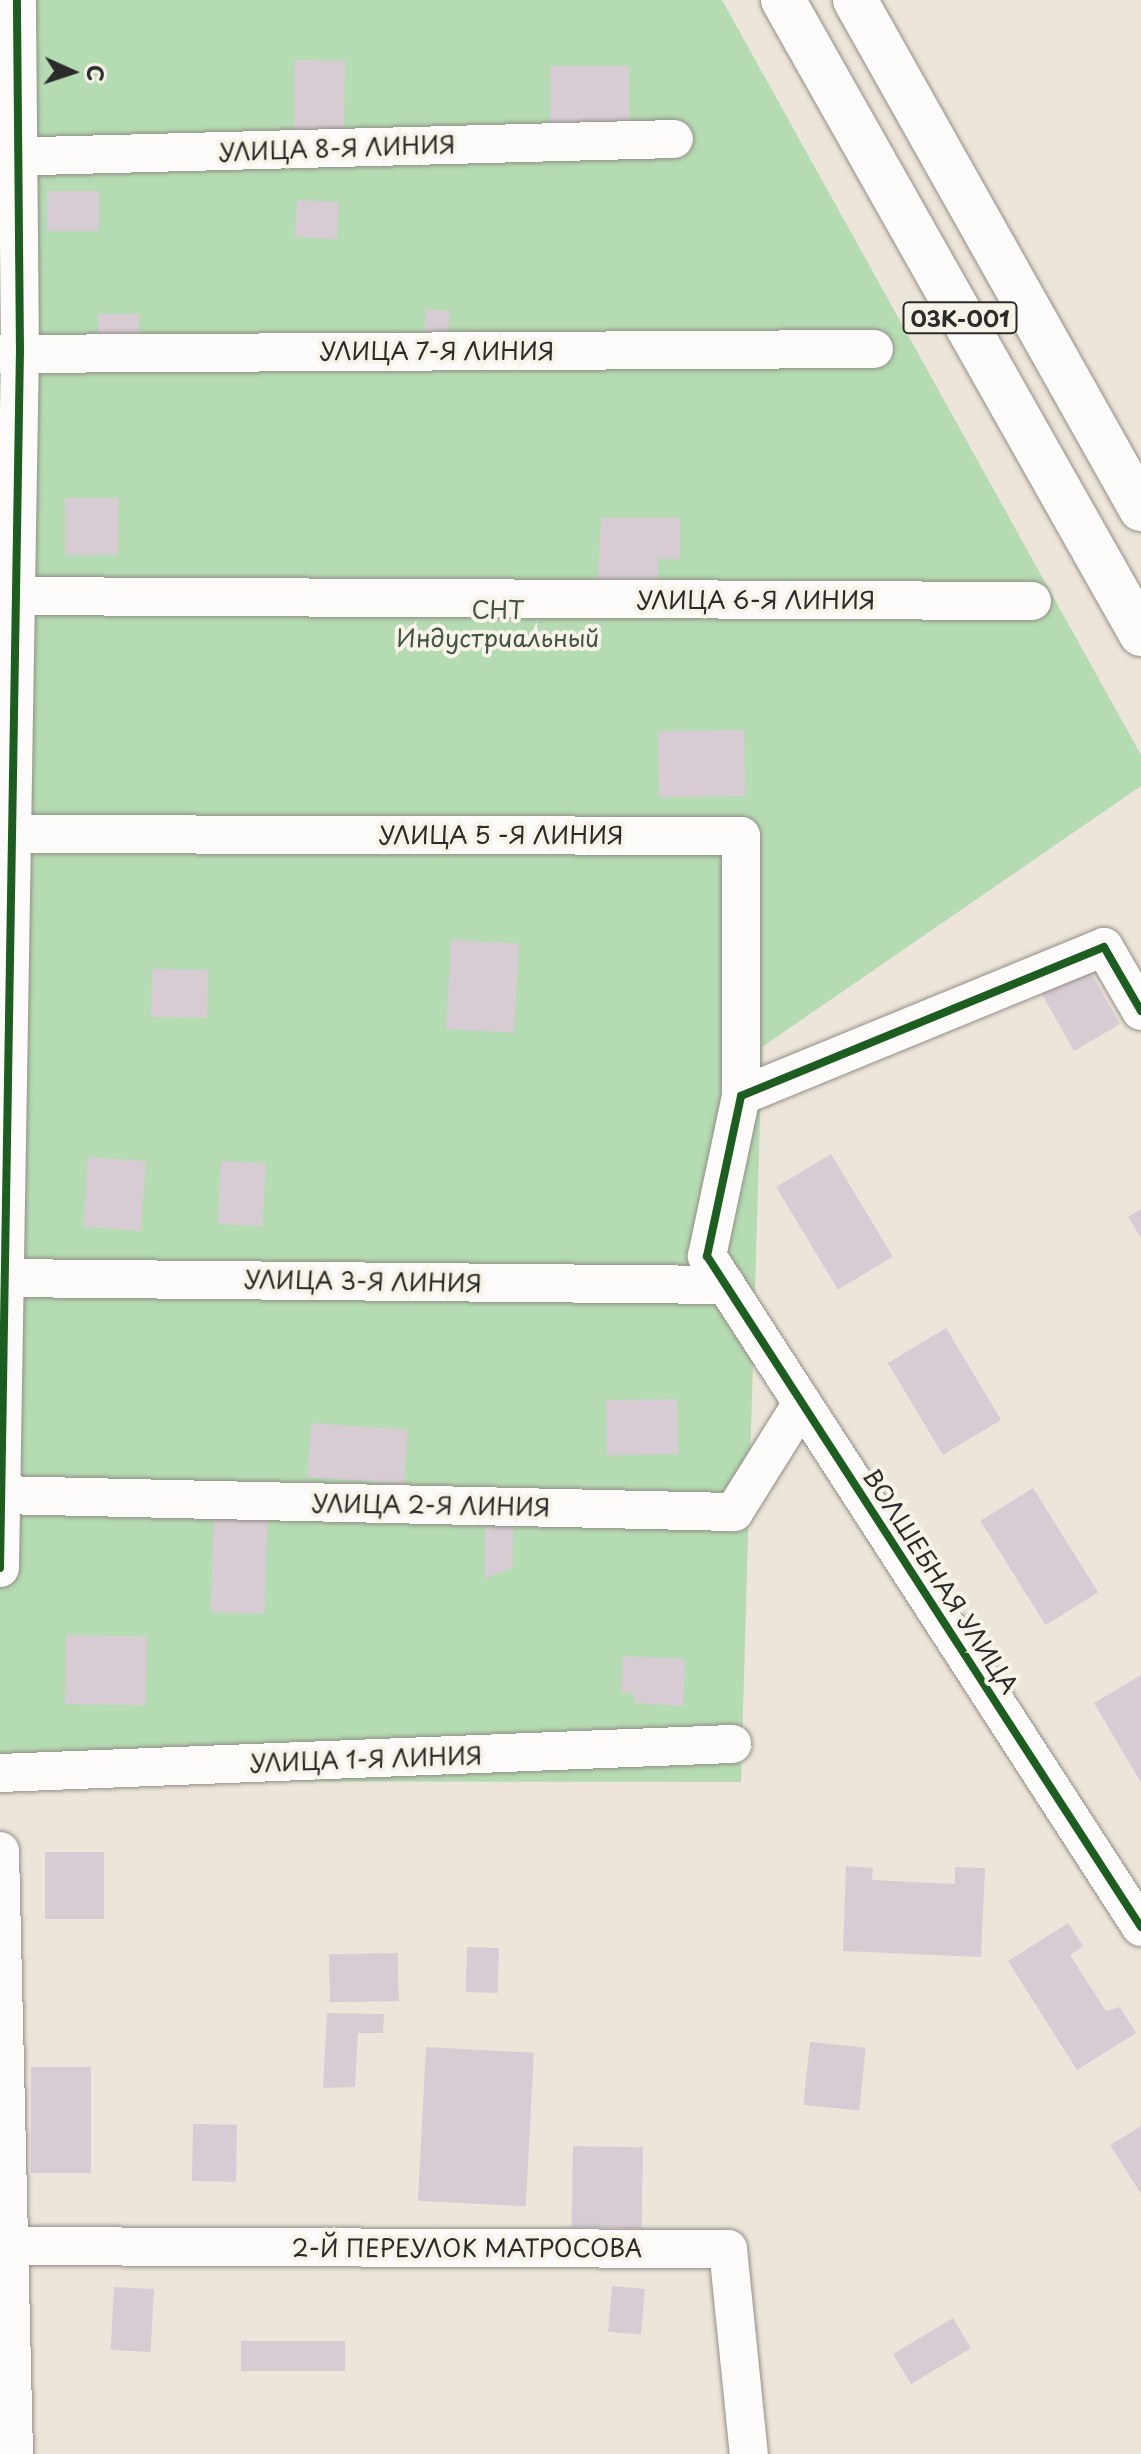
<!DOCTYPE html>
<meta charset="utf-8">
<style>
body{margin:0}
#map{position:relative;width:1141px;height:2454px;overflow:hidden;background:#ede5d9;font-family:"Playpen Sans",sans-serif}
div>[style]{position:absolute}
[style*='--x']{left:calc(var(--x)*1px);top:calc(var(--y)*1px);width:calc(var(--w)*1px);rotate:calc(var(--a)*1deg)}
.green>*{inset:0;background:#b4dbb1}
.building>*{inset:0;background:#d8ccd4;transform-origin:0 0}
.roads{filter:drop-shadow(0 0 2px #928e88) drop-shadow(0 0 2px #928e88)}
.minor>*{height:38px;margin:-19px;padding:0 19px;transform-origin:19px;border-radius:19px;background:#fcfbf9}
.primary>*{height:44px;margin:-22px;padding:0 22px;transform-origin:22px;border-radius:22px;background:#fcfbf9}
.cycleway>*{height:8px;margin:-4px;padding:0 4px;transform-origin:4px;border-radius:4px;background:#1b5e20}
span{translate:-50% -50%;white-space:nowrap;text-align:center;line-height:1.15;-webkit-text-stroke:8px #f7f3e8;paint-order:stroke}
.shield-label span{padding:2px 6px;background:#f7f3e8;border:2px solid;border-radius:6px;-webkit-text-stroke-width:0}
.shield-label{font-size:22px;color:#2b2b2b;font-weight:700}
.street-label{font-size:24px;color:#2b2b2b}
.park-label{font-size:24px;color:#425544}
.north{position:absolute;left:32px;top:32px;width:80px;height:80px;-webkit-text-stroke:6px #f7f3e8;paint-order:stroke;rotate:93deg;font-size:22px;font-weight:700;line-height:32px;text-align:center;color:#2b2b2b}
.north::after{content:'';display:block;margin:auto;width:28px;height:36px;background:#2b2b2b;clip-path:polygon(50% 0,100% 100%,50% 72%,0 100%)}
</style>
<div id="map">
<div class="green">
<div style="clip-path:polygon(0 0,722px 0,1141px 755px,1141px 786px,762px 1047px,741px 1782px,0 1781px)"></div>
</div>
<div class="building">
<div style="left:295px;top:60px;width:50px;height:74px;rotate:1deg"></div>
<div style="left:550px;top:66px;width:79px;height:59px"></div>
<div style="left:47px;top:191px;width:52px;height:40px"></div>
<div style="left:297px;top:200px;width:42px;height:37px;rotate:3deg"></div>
<div style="left:426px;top:309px;width:24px;height:40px;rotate:5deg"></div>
<div style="left:139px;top:314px;width:43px;height:41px;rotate:90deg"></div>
<div style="left:65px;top:498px;width:53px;height:57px"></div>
<div style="clip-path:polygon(601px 518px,680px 518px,680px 559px,658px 559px,658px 582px,598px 581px)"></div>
<div style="left:744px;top:730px;width:66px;height:86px;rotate:89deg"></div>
<div style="left:451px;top:940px;width:68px;height:89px;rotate:3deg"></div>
<div style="left:152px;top:969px;width:56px;height:48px;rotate:1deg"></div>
<div style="clip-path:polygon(1090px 971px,1120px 1024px,1074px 1051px,1039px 989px)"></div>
<div style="left:831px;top:1154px;width:120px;height:64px;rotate:59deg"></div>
<div style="left:88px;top:1157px;width:58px;height:70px;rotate:4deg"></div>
<div style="left:221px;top:1161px;width:45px;height:63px;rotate:3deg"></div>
<div style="clip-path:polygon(1141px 1209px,1141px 1238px,1128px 1217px)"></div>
<div style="left:946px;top:1328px;width:107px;height:68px;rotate:59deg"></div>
<div style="left:677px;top:1399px;width:55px;height:71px;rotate:89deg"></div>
<div style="left:311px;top:1423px;width:97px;height:54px;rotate:4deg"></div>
<div style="left:1033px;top:1488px;width:123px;height:62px;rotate:58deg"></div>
<div style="left:214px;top:1511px;width:54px;height:101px;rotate:2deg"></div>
<div style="clip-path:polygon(485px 1527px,513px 1527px,513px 1568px,485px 1578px)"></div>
<div style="left:66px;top:1635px;width:81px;height:69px;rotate:1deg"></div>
<div style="clip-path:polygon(623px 1656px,685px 1659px,683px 1706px,635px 1703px,632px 1693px,621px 1692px)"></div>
<div style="clip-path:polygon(1141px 1675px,1141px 1783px,1094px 1703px)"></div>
<div style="left:45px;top:1852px;width:59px;height:67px"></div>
<div style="clip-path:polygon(846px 1866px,873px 1868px,872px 1880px,955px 1884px,955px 1867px,985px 1868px,981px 1957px,843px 1951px)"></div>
<div style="clip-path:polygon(1068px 1923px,1083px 1946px,1070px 1955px,1106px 2011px,1120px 2007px,1136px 2033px,1077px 2070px,1008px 1961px)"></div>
<div style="left:467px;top:1947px;width:32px;height:45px;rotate:2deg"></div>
<div style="left:398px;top:1953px;width:48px;height:69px;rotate:89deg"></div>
<div style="clip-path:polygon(327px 2013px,384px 2014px,383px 2033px,358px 2033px,355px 2087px,323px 2088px)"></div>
<div style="left:810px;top:2042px;width:56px;height:63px;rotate:6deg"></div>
<div style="left:426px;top:2047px;width:108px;height:154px;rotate:3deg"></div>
<div style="left:91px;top:2067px;width:106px;height:60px;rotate:90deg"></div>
<div style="left:193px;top:2124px;width:44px;height:57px;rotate:1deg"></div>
<div style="clip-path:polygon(1141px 2126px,1141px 2194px,1110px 2145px)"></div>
<div style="left:573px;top:2146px;width:70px;height:81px;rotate:1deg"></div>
<div style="left:612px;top:2286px;width:33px;height:46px;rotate:5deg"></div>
<div style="left:114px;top:2287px;width:40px;height:63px;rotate:3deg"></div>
<div style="left:953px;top:2318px;width:35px;height:70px;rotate:59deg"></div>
<div style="left:241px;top:2341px;width:104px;height:30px"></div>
</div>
<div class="roads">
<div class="minor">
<div style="--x:0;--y:157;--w:674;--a:-1.53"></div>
<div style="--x:0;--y:354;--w:874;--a:-0.33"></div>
<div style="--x:0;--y:596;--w:1032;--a:0.28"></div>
<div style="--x:0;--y:834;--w:741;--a:0.15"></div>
<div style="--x:741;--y:836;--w:260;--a:90"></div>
<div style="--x:1141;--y:1011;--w:74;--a:-120"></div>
<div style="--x:1104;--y:947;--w:392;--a:157.7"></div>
<div style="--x:741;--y:1096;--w:164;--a:102"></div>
<div style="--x:707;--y:1256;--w:799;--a:57.11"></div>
<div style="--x:0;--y:1278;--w:726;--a:0.55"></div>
<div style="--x:0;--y:1495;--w:734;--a:1.33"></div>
<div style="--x:734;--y:1512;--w:128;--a:-58"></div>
<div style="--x:0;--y:1568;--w:1215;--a:-89.06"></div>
<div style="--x:20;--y:353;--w:353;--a:-90.5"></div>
<div style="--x:0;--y:1773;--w:733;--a:-2.27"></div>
<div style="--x:0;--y:1851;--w:603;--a:88.67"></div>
<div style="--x:0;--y:2246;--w:728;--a:0.24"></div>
<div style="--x:728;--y:2249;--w:206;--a:84.2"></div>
</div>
<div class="primary">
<div style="--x:783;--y:0;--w:728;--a:60.55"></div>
<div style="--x:855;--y:0;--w:584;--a:60.67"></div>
</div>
</div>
<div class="cycleway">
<div style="--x:1141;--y:1011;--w:74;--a:-120"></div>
<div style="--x:1104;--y:947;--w:392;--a:157.7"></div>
<div style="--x:741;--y:1096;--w:164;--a:102"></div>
<div style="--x:707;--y:1256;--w:799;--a:57.11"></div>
<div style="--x:0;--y:1568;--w:1215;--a:-89.06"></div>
<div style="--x:20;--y:353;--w:353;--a:-90.5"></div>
</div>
<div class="shield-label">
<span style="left:960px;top:318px">03К-001</span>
</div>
<div class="street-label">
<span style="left:337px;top:148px;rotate:-2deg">УЛИЦА 8-Я ЛИНИЯ</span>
<span style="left:437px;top:351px">УЛИЦА 7-Я ЛИНИЯ</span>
<span style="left:756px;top:600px">УЛИЦА 6-Я ЛИНИЯ</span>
<span style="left:501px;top:835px">УЛИЦА 5 -Я ЛИНИЯ</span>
<span style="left:363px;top:1281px;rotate:1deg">УЛИЦА 3-Я ЛИНИЯ</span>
<span style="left:431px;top:1505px;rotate:1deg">УЛИЦА 2-Я ЛИНИЯ</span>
<span style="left:941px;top:1581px;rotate:57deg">ВОЛШЕБНАЯ УЛИЦА</span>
<span style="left:366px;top:1759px;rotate:-2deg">УЛИЦА 1-Я ЛИНИЯ</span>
<span style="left:467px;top:2248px">2-Й ПЕРЕУЛОК МАТРОСОВА</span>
</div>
<div class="park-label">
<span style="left:498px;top:624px">СНТ<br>Индустриальный</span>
</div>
<div class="north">С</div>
</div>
